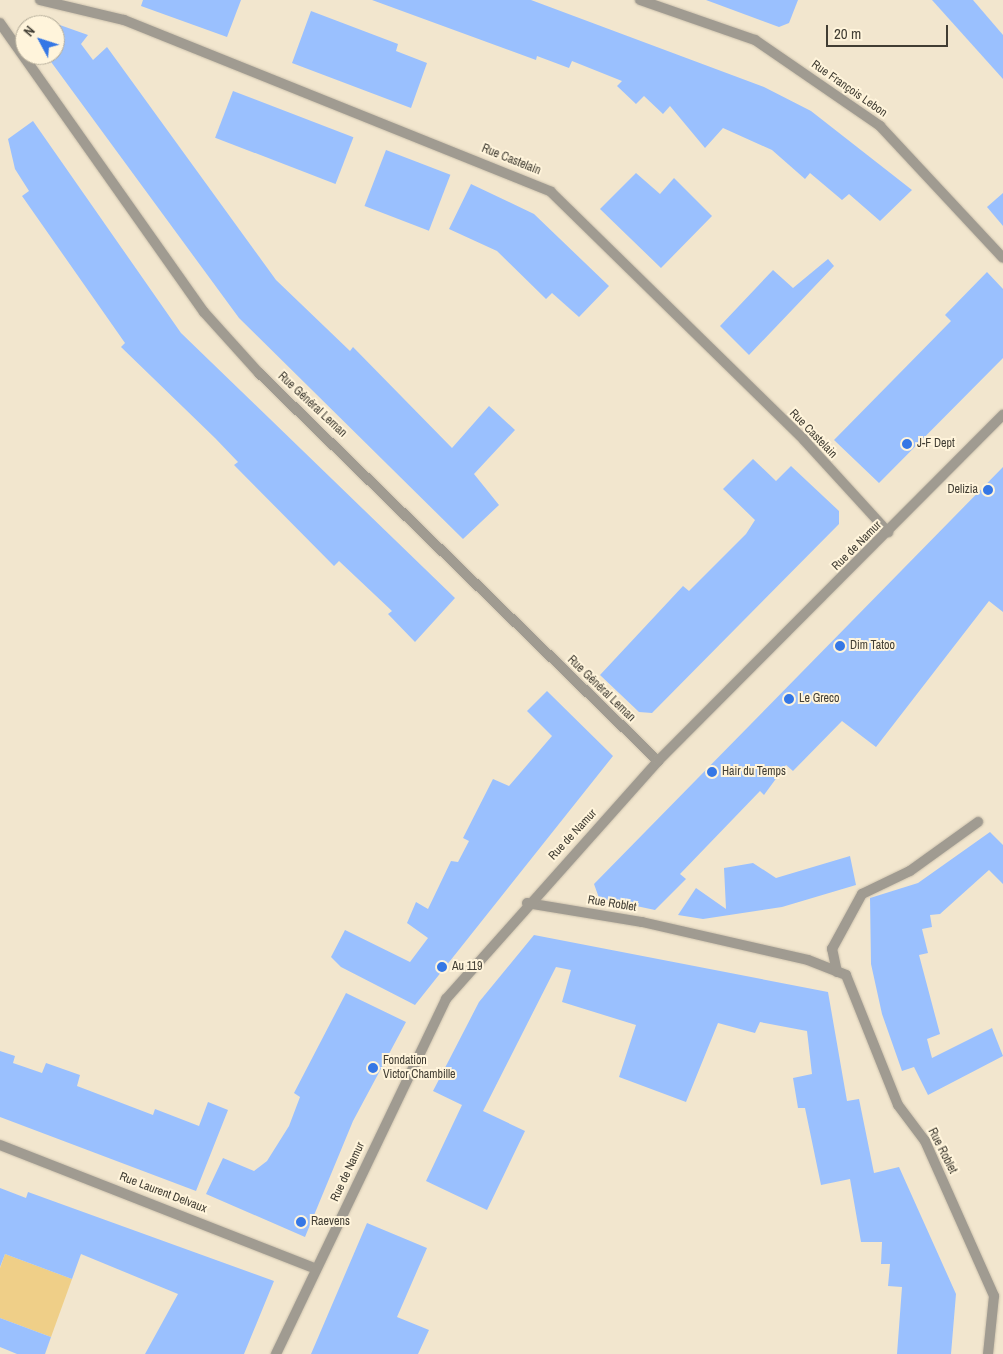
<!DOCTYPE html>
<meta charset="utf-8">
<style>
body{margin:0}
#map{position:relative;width:1003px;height:1354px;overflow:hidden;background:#f2e6ce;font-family:"Archivo Narrow",sans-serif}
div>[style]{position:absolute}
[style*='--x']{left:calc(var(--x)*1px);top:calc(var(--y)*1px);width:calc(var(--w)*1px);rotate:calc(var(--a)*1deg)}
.green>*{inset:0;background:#efcf88}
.building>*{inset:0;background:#9ac0fe;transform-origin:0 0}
.roads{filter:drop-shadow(0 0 1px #cfc4af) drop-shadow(0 0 1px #cfc4af)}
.minor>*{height:10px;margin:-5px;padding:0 5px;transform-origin:5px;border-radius:5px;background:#a09b91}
.tertiary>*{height:10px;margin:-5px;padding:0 5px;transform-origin:5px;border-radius:5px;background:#a09b91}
.dots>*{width:14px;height:14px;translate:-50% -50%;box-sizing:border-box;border:2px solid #fff4db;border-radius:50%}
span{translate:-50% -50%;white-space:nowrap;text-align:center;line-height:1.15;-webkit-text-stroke:4px #fff4db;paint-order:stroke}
.street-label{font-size:12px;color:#413d33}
.poi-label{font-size:12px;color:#413d33}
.left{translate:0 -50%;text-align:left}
.right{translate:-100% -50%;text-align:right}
.north{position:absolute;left:15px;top:15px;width:50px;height:50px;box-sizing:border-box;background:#fff4db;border:1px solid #b3ab98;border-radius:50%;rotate:310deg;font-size:14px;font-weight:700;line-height:20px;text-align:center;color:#413d33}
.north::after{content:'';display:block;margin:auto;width:18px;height:22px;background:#3577e5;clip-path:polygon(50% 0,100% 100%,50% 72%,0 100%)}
.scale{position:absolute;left:826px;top:25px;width:122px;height:22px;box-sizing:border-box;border:2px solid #413d33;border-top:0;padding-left:6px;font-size:15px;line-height:18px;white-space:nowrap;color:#413d33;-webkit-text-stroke:4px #fff4db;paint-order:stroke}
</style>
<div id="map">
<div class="green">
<div style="clip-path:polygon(5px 1254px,72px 1279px,51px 1337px,0 1318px,0 1268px)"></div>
</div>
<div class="building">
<div style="clip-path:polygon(143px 0,241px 0,227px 37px,141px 6px)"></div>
<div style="clip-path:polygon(372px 0,531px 0,764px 87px,811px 111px,912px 190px,880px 221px,849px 194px,842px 200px,810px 173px,805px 179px,772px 150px,723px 128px,705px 148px,670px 106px,663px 114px,644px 96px,636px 104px,617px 86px,622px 81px,572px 61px,569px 68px,537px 56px,536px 60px)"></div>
<div style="clip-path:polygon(706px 0,798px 0,789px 23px,779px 27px)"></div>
<div style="clip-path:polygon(932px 0,973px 0,1003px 35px,1003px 79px)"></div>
<div style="clip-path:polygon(311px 11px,398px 44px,396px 51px,427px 63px,411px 108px,292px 63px)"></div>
<div style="clip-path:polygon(57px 24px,88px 35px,81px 44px,93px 60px,107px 47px,276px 280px,350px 351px,353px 347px,452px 448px,489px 406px,515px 430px,474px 474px,499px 505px,463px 539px,239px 318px,46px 55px,55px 55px)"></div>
<div style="left:233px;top:91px;width:129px;height:50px;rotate:21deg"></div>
<div style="clip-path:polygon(33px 121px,181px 333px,455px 598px,415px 642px,388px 614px,392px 611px,339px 561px,334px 566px,234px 465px,238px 462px,215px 438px,121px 347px,125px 343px,22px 196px,29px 191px,15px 169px,8px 139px)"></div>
<div style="left:386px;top:150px;width:69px;height:60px;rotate:21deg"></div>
<div style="clip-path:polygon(636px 173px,660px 194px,674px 178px,712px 216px,661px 268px,600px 209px)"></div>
<div style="clip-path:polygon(471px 184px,534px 214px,609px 286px,579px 317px,552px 293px,546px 299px,497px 251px,449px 229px)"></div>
<div style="clip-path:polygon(1003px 193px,1003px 226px,987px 207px)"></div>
<div style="clip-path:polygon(828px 259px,834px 266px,749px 355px,720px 326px,773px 270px,793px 288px)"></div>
<div style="clip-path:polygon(987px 272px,1003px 289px,1003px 358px,879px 483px,834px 440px,951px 321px,945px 315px)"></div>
<div style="clip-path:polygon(753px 459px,776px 481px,791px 466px,839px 511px,839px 524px,652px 713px,639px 712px,600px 675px,683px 586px,689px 591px,746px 534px,755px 520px,723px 489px)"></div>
<div style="clip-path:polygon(1003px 467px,1003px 612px,989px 601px,876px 747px,842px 721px,793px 771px,786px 765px,764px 795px,760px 791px,680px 874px,686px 879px,655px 910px,599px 898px,594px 884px)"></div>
<div style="clip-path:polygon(547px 691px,613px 756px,415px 1005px,341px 967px,331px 957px,345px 930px,410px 962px,428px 938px,407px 923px,416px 902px,428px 909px,451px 861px,458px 862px,469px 841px,463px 838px,493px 779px,509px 786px,552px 736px,527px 711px)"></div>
<div style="clip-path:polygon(990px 832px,1003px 845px,1003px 884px,989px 870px,940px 914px,930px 915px,932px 927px,922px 929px,928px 953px,919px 955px,940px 1034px,927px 1039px,932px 1058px,992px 1028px,1003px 1056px,928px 1095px,914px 1067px,902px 1071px,882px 1014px,871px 964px,870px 898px,918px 883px)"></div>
<div style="clip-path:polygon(850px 856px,856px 885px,782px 907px,703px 919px,678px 915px,696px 888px,726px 909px,724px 868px,753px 863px,776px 878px)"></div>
<div style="clip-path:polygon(534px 935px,828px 992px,847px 1101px,859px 1099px,874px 1173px,899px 1167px,956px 1294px,951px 1354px,897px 1354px,902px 1287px,888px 1286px,890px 1264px,881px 1264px,882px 1242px,861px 1242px,850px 1179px,821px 1185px,805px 1108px,798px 1108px,793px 1078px,812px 1074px,807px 1031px,760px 1022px,755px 1033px,718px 1023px,686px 1102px,619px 1077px,636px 1025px,562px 1002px,571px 970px,556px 967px,483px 1111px,525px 1131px,487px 1210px,426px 1181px,462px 1105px,433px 1091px,479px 1002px)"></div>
<div style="clip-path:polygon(346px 993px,406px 1022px,353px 1121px,305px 1237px,206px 1194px,223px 1158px,254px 1171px,267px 1161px,289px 1126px,300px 1097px,294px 1093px)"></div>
<div style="clip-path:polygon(0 1051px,15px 1056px,13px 1063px,42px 1073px,46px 1063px,80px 1075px,77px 1086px,153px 1115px,155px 1109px,199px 1126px,208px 1102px,228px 1110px,196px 1191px,0 1117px)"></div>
<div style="clip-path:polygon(0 1188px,26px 1198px,28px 1192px,274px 1281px,244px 1354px,145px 1354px,178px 1294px,81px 1254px,72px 1279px,5px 1254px,0 1267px)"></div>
<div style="clip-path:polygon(367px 1223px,427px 1248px,397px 1317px,429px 1330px,418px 1354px,311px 1354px)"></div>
<div style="clip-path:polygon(0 1318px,51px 1337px,45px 1354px,17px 1354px,0 1347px)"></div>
</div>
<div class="roads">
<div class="minor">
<div style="--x:40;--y:0;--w:86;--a:13.4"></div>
<div style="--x:124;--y:20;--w:460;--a:21.9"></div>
<div style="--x:551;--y:192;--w:354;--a:44.4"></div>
<div style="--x:804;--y:440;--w:125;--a:47.6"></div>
<div style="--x:640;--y:0;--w:122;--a:19.2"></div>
<div style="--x:755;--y:40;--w:152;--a:34.5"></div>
<div style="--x:880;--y:126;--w:180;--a:47"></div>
<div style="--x:0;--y:23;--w:354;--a:54.8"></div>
<div style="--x:204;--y:312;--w:82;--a:48"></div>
<div style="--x:259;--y:373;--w:557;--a:44.2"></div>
<div style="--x:527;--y:903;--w:117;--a:9.4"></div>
<div style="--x:642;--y:922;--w:170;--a:12.9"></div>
<div style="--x:808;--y:960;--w:41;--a:21.5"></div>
<div style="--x:846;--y:975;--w:140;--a:68.2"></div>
<div style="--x:898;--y:1105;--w:45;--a:53.1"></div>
<div style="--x:925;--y:1141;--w:170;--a:66"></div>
<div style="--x:994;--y:1296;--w:58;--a:95.9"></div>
<div style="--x:837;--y:972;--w:24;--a:-102"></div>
<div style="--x:832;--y:949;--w:63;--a:-61.4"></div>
<div style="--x:862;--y:894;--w:53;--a:-25.6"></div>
<div style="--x:910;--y:871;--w:84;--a:-35.8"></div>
<div style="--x:0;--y:1145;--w:339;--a:21.4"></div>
</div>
<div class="tertiary">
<div style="--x:276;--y:1354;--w:394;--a:-64.4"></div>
<div style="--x:446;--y:999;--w:319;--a:-48.3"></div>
<div style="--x:658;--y:761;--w:489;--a:-45.1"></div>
</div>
</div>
<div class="dots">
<div style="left:907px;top:444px;background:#3577e5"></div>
<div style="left:988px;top:490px;background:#3577e5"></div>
<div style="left:840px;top:646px;background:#3577e5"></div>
<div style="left:789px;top:699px;background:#3577e5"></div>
<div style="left:712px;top:772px;background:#3577e5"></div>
<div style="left:442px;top:967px;background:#3577e5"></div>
<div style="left:373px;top:1068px;background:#3577e5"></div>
<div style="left:301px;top:1222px;background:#3577e5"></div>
</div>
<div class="street-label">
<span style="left:849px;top:89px;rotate:35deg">Rue François Lebon</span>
<span style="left:511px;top:160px;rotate:22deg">Rue Castelain</span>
<span style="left:312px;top:405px;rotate:43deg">Rue Général Leman</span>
<span style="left:813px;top:434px;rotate:46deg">Rue Castelain</span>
<span style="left:857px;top:546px;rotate:-45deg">Rue de Namur</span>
<span style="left:601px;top:689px;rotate:44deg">Rue Général Leman</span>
<span style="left:573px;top:835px;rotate:-47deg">Rue de Namur</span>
<span style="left:612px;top:904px;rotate:9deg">Rue Roblet</span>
<span style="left:942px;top:1151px;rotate:63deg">Rue Roblet</span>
<span style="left:348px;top:1172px;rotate:-65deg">Rue de Namur</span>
<span style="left:163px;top:1193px;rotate:21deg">Rue Laurent Delvaux</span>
</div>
<div class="poi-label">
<span class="left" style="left:917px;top:444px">J-F Dept</span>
<span class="right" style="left:978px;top:490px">Delizia</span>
<span class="left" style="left:850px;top:646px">Dim Tatoo</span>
<span class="left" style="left:799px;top:699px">Le Greco</span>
<span class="left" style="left:722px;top:772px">Hair du Temps</span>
<span class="left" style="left:452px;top:967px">Au 119</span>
<span class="left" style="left:383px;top:1068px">Fondation<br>Victor Chambille</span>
<span class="left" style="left:311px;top:1222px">Raevens</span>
</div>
<div class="north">N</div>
<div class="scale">20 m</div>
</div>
